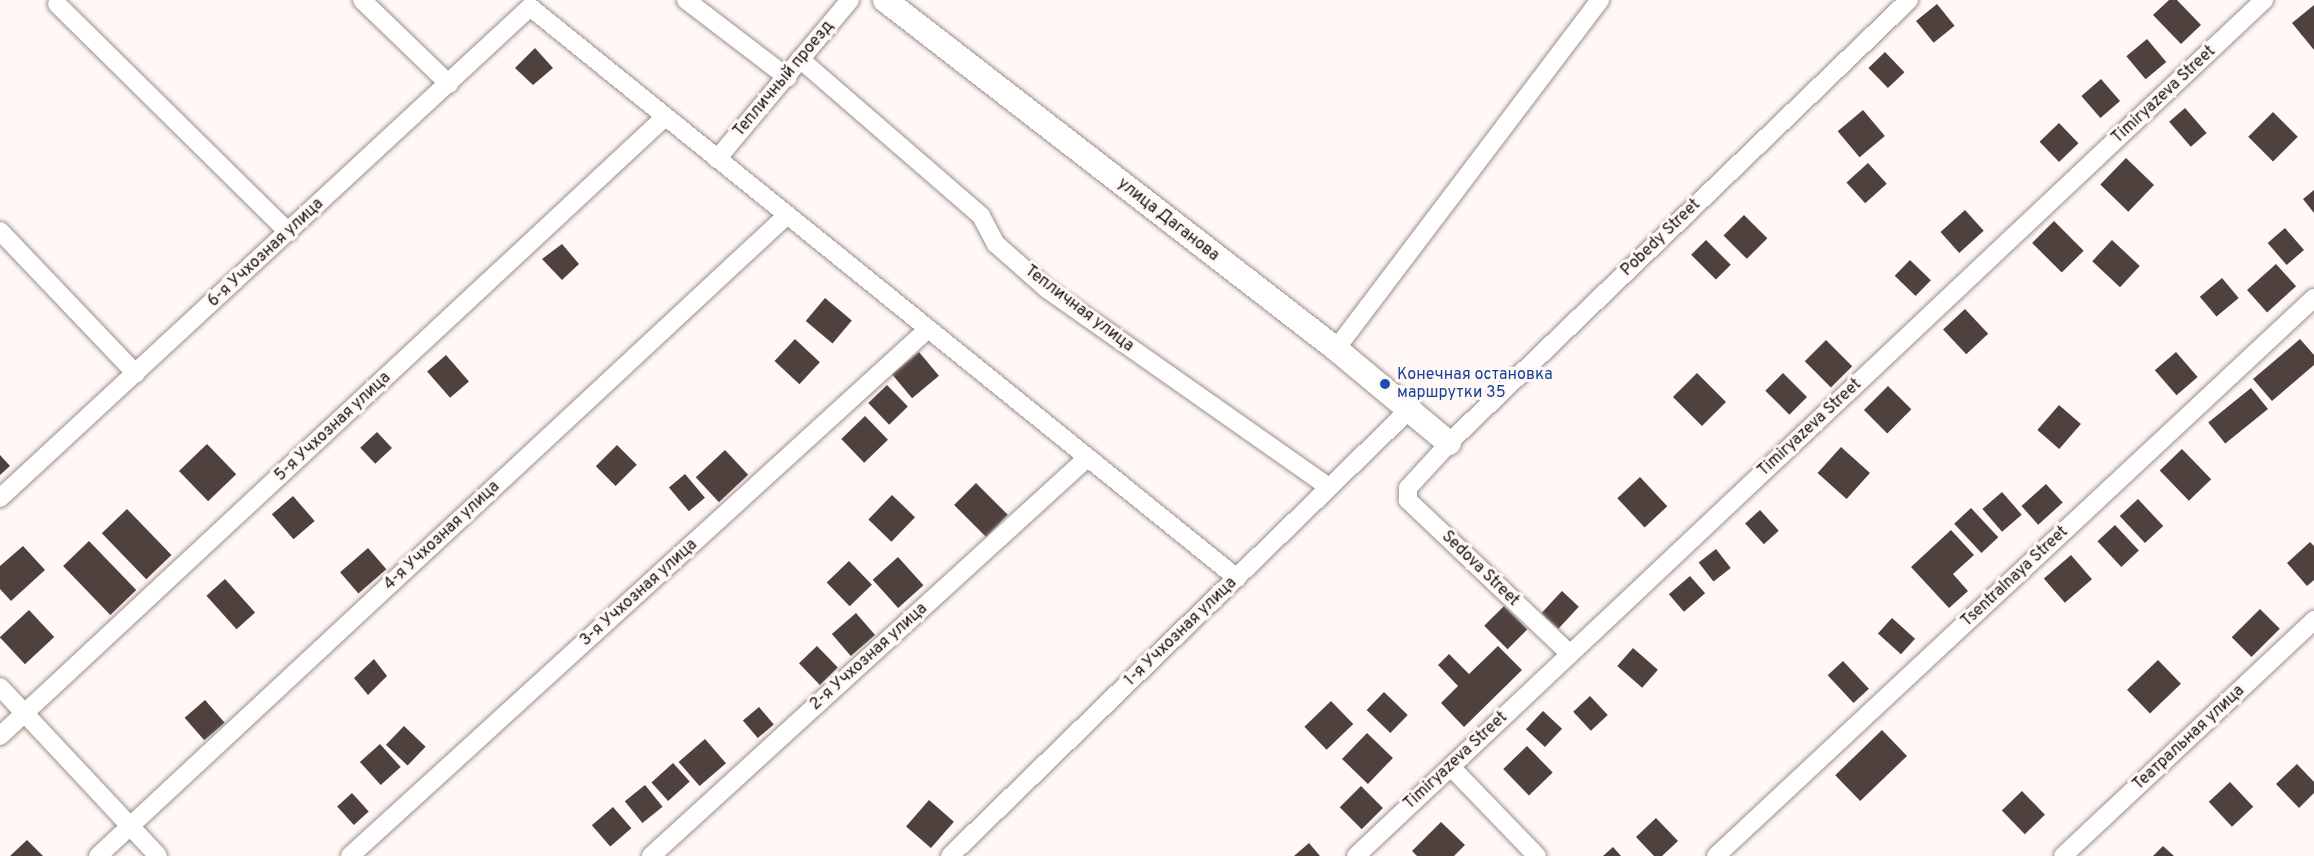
<!DOCTYPE html>
<meta charset="utf-8">
<style>
body{margin:0}
#map{position:relative;width:2314px;height:856px;overflow:hidden;background:#fff8f6;font-family:Overpass,sans-serif}
div>[style]{position:absolute}
[style*='--x']{left:calc(var(--x)*1px);top:calc(var(--y)*1px);width:calc(var(--w)*1px);rotate:calc(var(--a)*1deg)}
.building>*{inset:0;background:#4f423e;transform-origin:0 0}
.roads{filter:drop-shadow(0 0 2px #9d8f88) drop-shadow(0 0 2px #9d8f88)}
.street>*{height:18px;margin:-9px;padding:0 9px;transform-origin:9px;border-radius:9px;background:#fff}
.secondary>*{height:24px;margin:-12px;padding:0 12px;transform-origin:12px;border-radius:12px;background:#fff}
.dots>*{width:16px;height:16px;translate:-50% -50%;box-sizing:border-box;border:3px solid #fff8f6;border-radius:50%}
span{translate:-50% -50%;white-space:nowrap;text-align:center;line-height:1.15;-webkit-text-stroke:6px #fff8f6;paint-order:stroke}
.street-label{font-size:16px;color:#15100e}
.transit-label{font-size:16px;color:#164399}
.left{translate:0 -50%;text-align:left}
</style>
<div id="map">
<div class="building">
<div style="clip-path:polygon(2169px 0,2177px 0,2201px 25px,2181px 44px,2153px 15px)"></div>
<div style="left:1937px;top:4px;width:28px;height:27px;rotate:51deg"></div>
<div style="clip-path:polygon(2314px 5px,2314px 50px,2292px 23px)"></div>
<div style="left:2147px;top:39px;width:30px;height:27px;rotate:50deg"></div>
<div style="clip-path:polygon(535px 48px,553px 68px,533px 85px,515px 68px)"></div>
<div style="left:1885px;top:52px;width:28px;height:23px;rotate:46deg"></div>
<div style="left:2101px;top:79px;width:29px;height:26px;rotate:49deg"></div>
<div style="left:2185px;top:108px;width:33px;height:21px;rotate:49deg"></div>
<div style="left:1863px;top:110px;width:34px;height:33px;rotate:50deg"></div>
<div style="left:2273px;top:112px;width:35px;height:35px;rotate:45deg"></div>
<div style="left:2059px;top:123px;width:28px;height:27px;rotate:46deg"></div>
<div style="left:2126px;top:158px;width:39px;height:37px;rotate:44deg"></div>
<div style="left:1868px;top:163px;width:28px;height:29px;rotate:48deg"></div>
<div style="clip-path:polygon(2314px 190px,2314px 213px,2303px 199px)"></div>
<div style="left:1965px;top:210px;width:28px;height:33px;rotate:48deg"></div>
<div style="left:1744px;top:215px;width:33px;height:29px;rotate:45deg"></div>
<div style="left:2054px;top:221px;width:42px;height:31px;rotate:45deg"></div>
<div style="left:2285px;top:228px;width:29px;height:23px;rotate:49deg"></div>
<div style="left:1706px;top:240px;width:35px;height:21px;rotate:45deg"></div>
<div style="left:2112px;top:240px;width:38px;height:29px;rotate:43deg"></div>
<div style="clip-path:polygon(562px 244px,579px 264px,562px 280px,542px 259px)"></div>
<div style="left:1910px;top:260px;width:29px;height:22px;rotate:44deg"></div>
<div style="left:2276px;top:264px;width:30px;height:39px;rotate:48deg"></div>
<div style="left:2222px;top:278px;width:26px;height:29px;rotate:50deg"></div>
<div style="left:825px;top:298px;width:35px;height:30px;rotate:40deg"></div>
<div style="left:1965px;top:309px;width:34px;height:30px;rotate:47deg"></div>
<div style="left:795px;top:339px;width:34px;height:30px;rotate:43deg"></div>
<div style="clip-path:polygon(2300px 339px,2314px 355px,2314px 365px,2272px 401px,2253px 379px)"></div>
<div style="left:1826px;top:340px;width:37px;height:30px;rotate:45deg"></div>
<div style="left:919px;top:352px;width:31px;height:35px;rotate:50deg"></div>
<div style="left:2176px;top:352px;width:33px;height:28px;rotate:49deg"></div>
<div style="left:446px;top:355px;width:35px;height:25px;rotate:49deg"></div>
<div style="left:1697px;top:373px;width:41px;height:34px;rotate:45deg"></div>
<div style="left:1783px;top:373px;width:34px;height:25px;rotate:45deg"></div>
<div style="left:887px;top:385px;width:30px;height:26px;rotate:46deg"></div>
<div style="left:1888px;top:386px;width:33px;height:34px;rotate:45deg"></div>
<div style="left:2251px;top:388px;width:27px;height:55px;rotate:51deg"></div>
<div style="left:2059px;top:405px;width:29px;height:33px;rotate:41deg"></div>
<div style="left:865px;top:416px;width:33px;height:33px;rotate:46deg"></div>
<div style="left:377px;top:432px;width:22px;height:23px;rotate:47deg"></div>
<div style="left:207px;top:444px;width:42px;height:39px;rotate:46deg"></div>
<div style="left:617px;top:445px;width:28px;height:30px;rotate:45deg"></div>
<div style="left:1841px;top:447px;width:39px;height:35px;rotate:42deg"></div>
<div style="left:2182px;top:449px;width:42px;height:31px;rotate:46deg"></div>
<div style="left:725px;top:450px;width:34px;height:40px;rotate:47deg"></div>
<div style="clip-path:polygon(0 455px,10px 466px,0 475px)"></div>
<div style="left:685px;top:474px;width:31px;height:21px;rotate:50deg"></div>
<div style="left:1640px;top:477px;width:40px;height:31px;rotate:47deg"></div>
<div style="left:976px;top:483px;width:45px;height:31px;rotate:45deg"></div>
<div style="left:2046px;top:484px;width:25px;height:33px;rotate:48deg"></div>
<div style="left:2002px;top:492px;width:30px;height:26px;rotate:49deg"></div>
<div style="left:892px;top:495px;width:32px;height:34px;rotate:44deg"></div>
<div style="left:293px;top:496px;width:33px;height:28px;rotate:49deg"></div>
<div style="left:2138px;top:499px;width:37px;height:25px;rotate:47deg"></div>
<div style="left:1971px;top:508px;width:40px;height:23px;rotate:47deg"></div>
<div style="left:127px;top:509px;width:64px;height:35px;rotate:46deg"></div>
<div style="left:1760px;top:510px;width:28px;height:20px;rotate:48deg"></div>
<div style="left:2115px;top:525px;width:35px;height:24px;rotate:47deg"></div>
<div style="clip-path:polygon(1951px 530px,1974px 555px,1953px 574px,1968px 591px,1949px 608px,1911px 567px)"></div>
<div style="left:89px;top:541px;width:68px;height:36px;rotate:46deg"></div>
<div style="clip-path:polygon(2310px 542px,2314px 546px,2314px 580px,2307px 586px,2287px 563px)"></div>
<div style="clip-path:polygon(23px 546px,45px 570px,11px 601px,0 589px,0 566px)"></div>
<div style="left:368px;top:548px;width:28px;height:37px;rotate:49deg"></div>
<div style="left:1716px;top:549px;width:24px;height:22px;rotate:52deg"></div>
<div style="left:2071px;top:555px;width:32px;height:36px;rotate:49deg"></div>
<div style="left:898px;top:557px;width:38px;height:34px;rotate:48deg"></div>
<div style="left:849px;top:561px;width:33px;height:31px;rotate:46deg"></div>
<div style="left:1690px;top:576px;width:23px;height:28px;rotate:49deg"></div>
<div style="left:225px;top:579px;width:45px;height:25px;rotate:48deg"></div>
<div style="left:1562px;top:591px;width:23px;height:30px;rotate:43deg"></div>
<div style="left:1504px;top:606px;width:33px;height:28px;rotate:45deg"></div>
<div style="left:2260px;top:609px;width:28px;height:40px;rotate:45deg"></div>
<div style="left:29px;top:610px;width:37px;height:40px;rotate:47deg"></div>
<div style="left:856px;top:613px;width:29px;height:32px;rotate:49deg"></div>
<div style="left:1892px;top:618px;width:31px;height:21px;rotate:42deg"></div>
<div style="left:817px;top:646px;width:30px;height:25px;rotate:46deg"></div>
<div style="clip-path:polygon(1498px 646px,1522px 670px,1464px 727px,1441px 703px,1458px 686px,1438px 665px,1449px 654px,1469px 674px)"></div>
<div style="left:1633px;top:648px;width:33px;height:24px;rotate:41deg"></div>
<div style="clip-path:polygon(374px 659px,387px 676px,368px 695px,354px 678px)"></div>
<div style="left:2158px;top:660px;width:33px;height:43px;rotate:46deg"></div>
<div style="left:1843px;top:661px;width:38px;height:21px;rotate:47deg"></div>
<div style="left:1384px;top:692px;width:33px;height:25px;rotate:44deg"></div>
<div style="left:1590px;top:696px;width:26px;height:23px;rotate:47deg"></div>
<div style="left:205px;top:700px;width:30px;height:27px;rotate:49deg"></div>
<div style="left:1331px;top:701px;width:32px;height:37px;rotate:46deg"></div>
<div style="left:759px;top:707px;width:23px;height:21px;rotate:50deg"></div>
<div style="left:1543px;top:711px;width:26px;height:25px;rotate:43deg"></div>
<div style="left:404px;top:726px;width:30px;height:26px;rotate:44deg"></div>
<div style="left:1882px;top:730px;width:36px;height:65px;rotate:46deg"></div>
<div style="left:1367px;top:733px;width:36px;height:36px;rotate:44deg"></div>
<div style="left:705px;top:739px;width:32px;height:35px;rotate:49deg"></div>
<div style="left:380px;top:744px;width:31px;height:27px;rotate:48deg"></div>
<div style="left:1527px;top:746px;width:37px;height:33px;rotate:46deg"></div>
<div style="left:673px;top:763px;width:25px;height:29px;rotate:48deg"></div>
<div style="clip-path:polygon(2297px 764px,2314px 782px,2314px 793px,2299px 808px,2276px 784px)"></div>
<div style="left:2230px;top:782px;width:34px;height:29px;rotate:47deg"></div>
<div style="left:645px;top:785px;width:28px;height:26px;rotate:51deg"></div>
<div style="left:1361px;top:786px;width:31px;height:30px;rotate:45deg"></div>
<div style="left:2022px;top:791px;width:33px;height:28px;rotate:46deg"></div>
<div style="left:352px;top:793px;width:25px;height:20px;rotate:48deg"></div>
<div style="left:929px;top:800px;width:33px;height:35px;rotate:41deg"></div>
<div style="left:613px;top:807px;width:28px;height:28px;rotate:49deg"></div>
<div style="clip-path:polygon(1656px 818px,1678px 841px,1662px 856px,1654px 856px,1636px 837px)"></div>
<div style="clip-path:polygon(1441px 822px,1465px 845px,1454px 856px,1417px 856px,1412px 851px)"></div>
<div style="clip-path:polygon(27px 840px,43px 856px,10px 856px)"></div>
<div style="clip-path:polygon(1309px 843px,1320px 856px,1294px 856px)"></div>
<div style="clip-path:polygon(2163px 846px,2174px 856px,2153px 856px)"></div>
<div style="clip-path:polygon(1613px 847px,1621px 856px,1603px 856px)"></div>
</div>
<div class="roads">
<div class="street">
<div style="--x:362;--y:0;--w:121;--a:44"></div>
<div style="--x:686;--y:0;--w:128;--a:37.4"></div>
<div style="--x:57;--y:4;--w:325;--a:44.6"></div>
<div style="--x:800;--y:59;--w:240;--a:40.9"></div>
<div style="--x:981;--y:216;--w:32;--a:62"></div>
<div style="--x:996;--y:244;--w:68;--a:41.4"></div>
<div style="--x:1047;--y:289;--w:342;--a:35.1"></div>
<div style="--x:717;--y:159;--w:207;--a:-50.1"></div>
<div style="--x:0;--y:231;--w:197;--a:46.4"></div>
<div style="--x:1336;--y:349;--w:438;--a:-52.9"></div>
<div style="--x:0;--y:498;--w:722;--a:-42.81"></div>
<div style="--x:530;--y:7;--w:909;--a:38.93"></div>
<div style="--x:1570;--y:654;--w:224;--a:-136.5"></div>
<div style="--x:1408;--y:500;--w:12;--a:-90"></div>
<div style="--x:1408;--y:488;--w:67;--a:-47.4"></div>
<div style="--x:1453;--y:439;--w:633;--a:-43.91"></div>
<div style="--x:0;--y:687;--w:231;--a:46.9"></div>
<div style="--x:0;--y:736;--w:909;--a:-42.95"></div>
<div style="--x:1451;--y:767;--w:124;--a:46"></div>
<div style="--x:98;--y:856;--w:941;--a:-42.93"></div>
<div style="--x:350;--y:856;--w:782;--a:-42.36"></div>
<div style="--x:651;--y:856;--w:590;--a:-42.39"></div>
<div style="--x:950;--y:856;--w:644;--a:-44.18"></div>
<div style="--x:1356;--y:856;--w:1248;--a:-43.31"></div>
<div style="--x:1716;--y:856;--w:818;--a:-43.02"></div>
<div style="--x:2063;--y:856;--w:345;--a:-43.2"></div>
</div>
<div class="secondary">
<div style="--x:885;--y:0;--w:570;--a:37.73"></div>
<div style="--x:1336;--y:349;--w:147;--a:39.8"></div>
</div>
</div>
<div class="dots">
<div style="left:1385px;top:384px;background:#1a4fb4"></div>
</div>
<div class="street-label">
<span style="left:784px;top:79px;rotate:-50deg">Тепличный проезд</span>
<span style="left:2164px;top:95px;rotate:-43deg">Timiryazeva Street</span>
<span style="left:1168px;top:220px;rotate:38deg">улица Даганова</span>
<span style="left:1661px;top:238px;rotate:-44deg">Pobedy Street</span>
<span style="left:266px;top:253px;rotate:-43deg">6-я Учхозная улица</span>
<span style="left:1079px;top:309px;rotate:37deg">Тепличная улица</span>
<span style="left:333px;top:427px;rotate:-43deg">5-я Учхозная улица</span>
<span style="left:1810px;top:428px;rotate:-43deg">Timiryazeva Street</span>
<span style="left:442px;top:536px;rotate:-43deg">4-я Учхозная улица</span>
<span style="left:1480px;top:569px;rotate:44deg">Sedova Street</span>
<span style="left:2015px;top:577px;rotate:-43deg">Tsentralnaya Street</span>
<span style="left:639px;top:593px;rotate:-42deg">3-я Учхозная улица</span>
<span style="left:1181px;top:632px;rotate:-44deg">1-я Учхозная улица</span>
<span style="left:869px;top:657px;rotate:-42deg">2-я Учхозная улица</span>
<span style="left:2189px;top:738px;rotate:-43deg">Театральная улица</span>
<span style="left:1456px;top:761px;rotate:-43deg">Timiryazeva Street</span>
</div>
<div class="transit-label">
<span class="left" style="left:1397px;top:384px">Конечная остановка<br>маршрутки 35</span>
</div>
</div>
